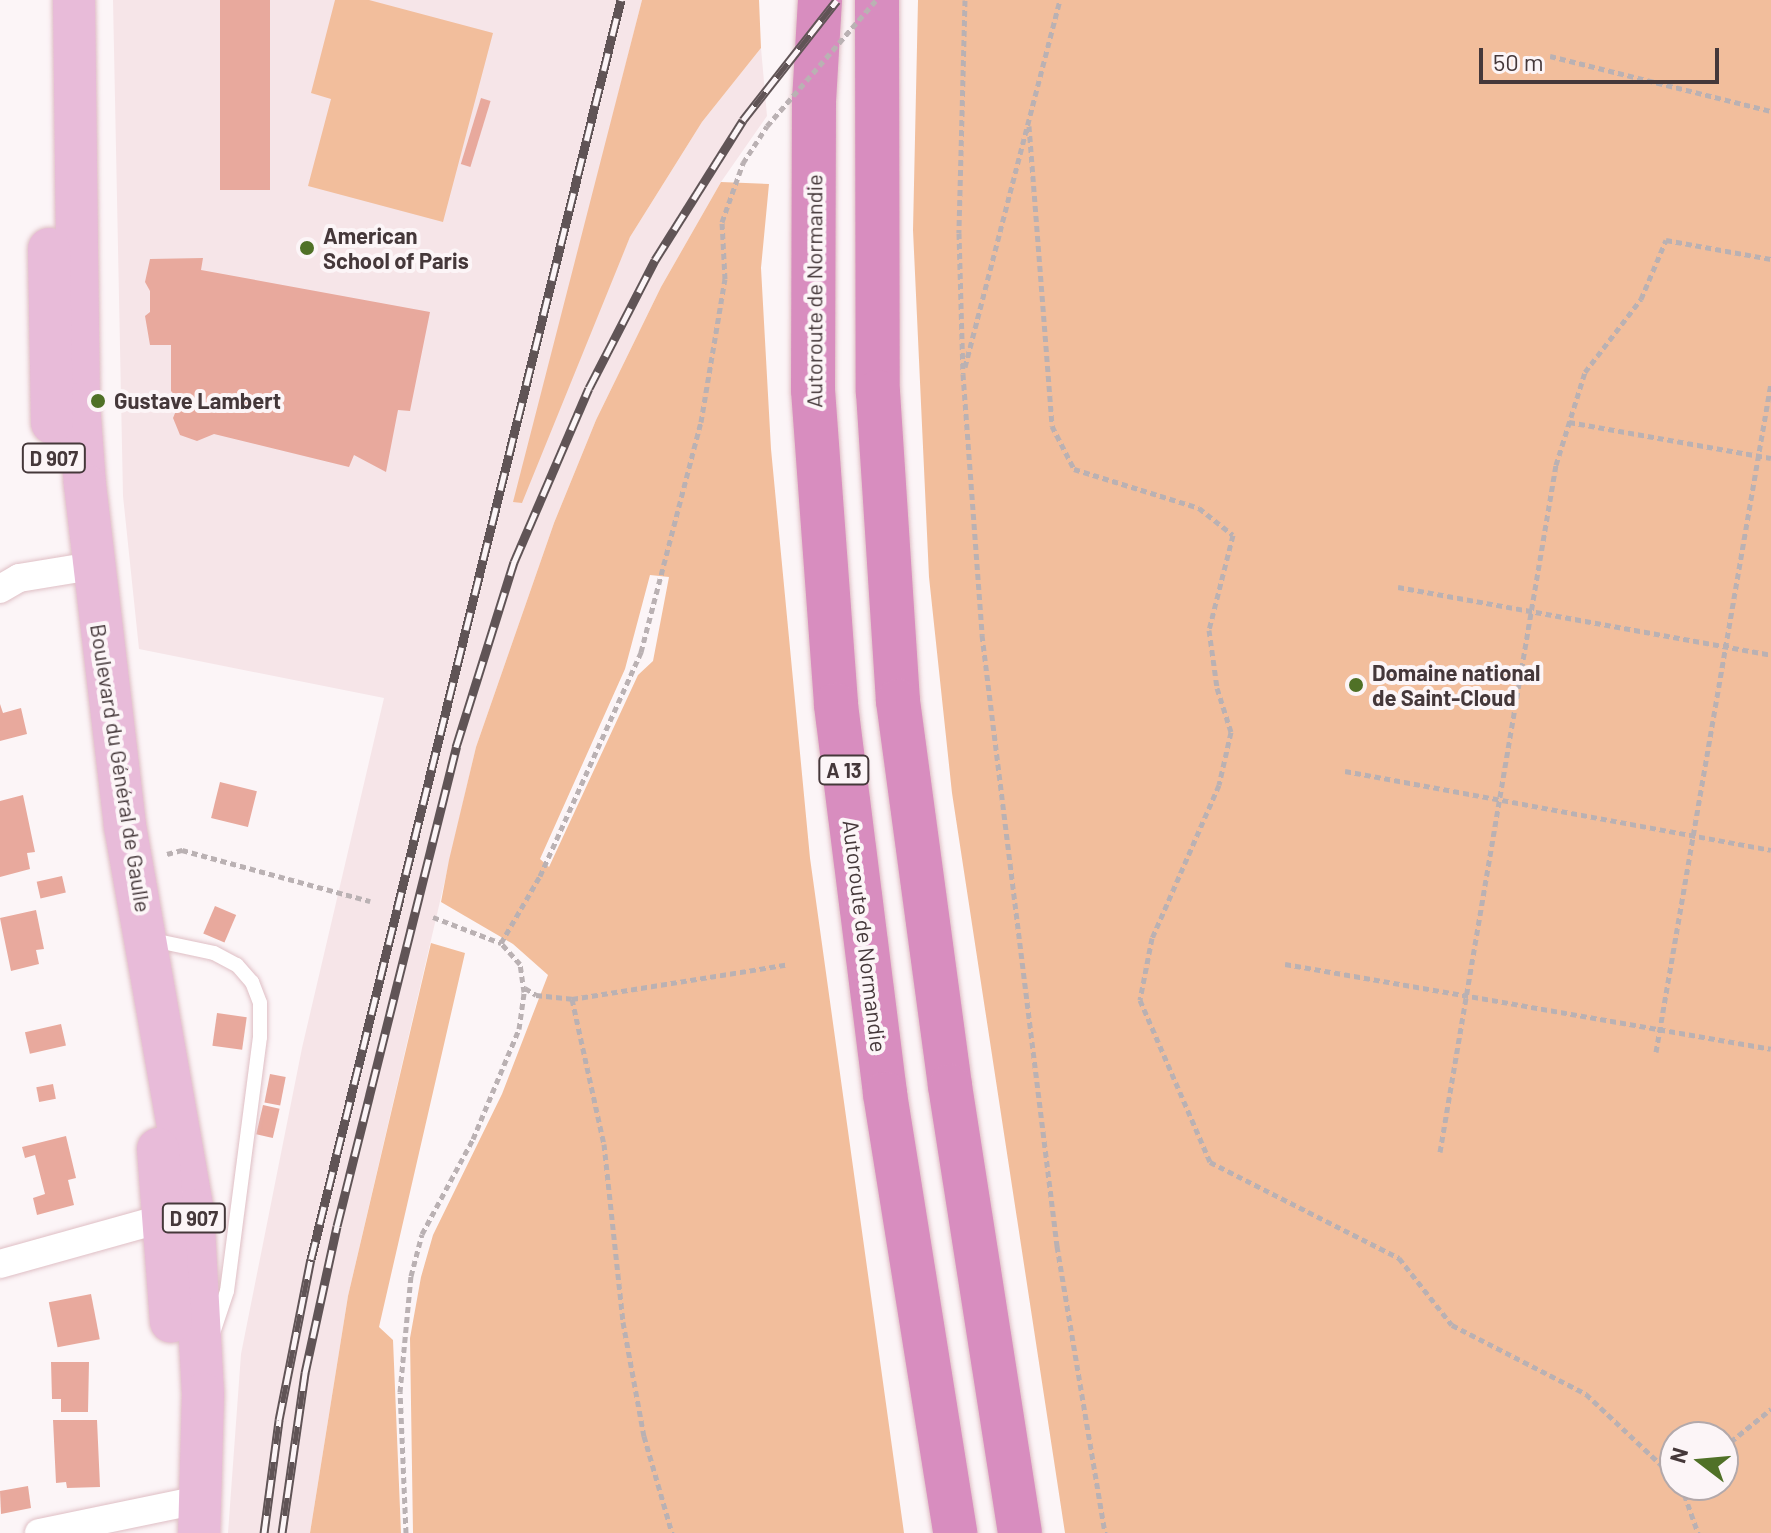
<!DOCTYPE html>
<meta charset="utf-8">
<style>
body{margin:0}
#map{position:relative;width:1771px;height:1533px;overflow:hidden;background:#fcf5f7;font-family:Barlow,sans-serif}
div>[style]{position:absolute}
[style*='--x']{left:calc(var(--x)*1px);top:calc(var(--y)*1px);width:calc(var(--w)*1px);rotate:calc(var(--a)*1deg)}
.built>*{inset:0;background:#f6e5e8}
.green>*{inset:0;background:#f2be9c}
.building>*{inset:0;background:#e8a99d;transform-origin:0 0}
.path>*{height:5px;margin-top:-2.5px;transform-origin:0;background:repeating-linear-gradient(90deg,#bab1b3 0 6px,transparent 0 10px)}
.roads{filter:drop-shadow(0 0 2px #dfbfc5) drop-shadow(0 0 2px #dfbfc5)}
.lane>*{height:14px;margin:-7px;padding:0 7px;transform-origin:7px;border-radius:7px;background:#fff}
.street>*{height:28px;margin:-14px;padding:0 14px;transform-origin:14px;border-radius:14px;background:#fff}
.primary>*{height:42px;margin:-21px;padding:0 21px;transform-origin:21px;border-radius:21px;background:#e8bbd9}
.highway>*{height:44px;margin:-22px;padding:0 22px;transform-origin:22px;border-radius:22px;background:#d88dbf}
.rail>*{height:9px;margin-top:-4.5px;transform-origin:0;background:repeating-linear-gradient(90deg,#fcf5f7 0 18px,#605456 0 36px);box-sizing:border-box;border-block:2px solid #605456}
.path-bridge>*{height:5px;margin-top:-2.5px;transform-origin:0;background:repeating-linear-gradient(90deg,#bab1b3 0 6px,transparent 0 10px)}
.dots>*{width:22px;height:22px;translate:-50% -50%;box-sizing:border-box;border:4px solid #fcf5f7;border-radius:50%}
span{translate:-50% -50%;white-space:nowrap;text-align:center;line-height:1.15;-webkit-text-stroke:8px #fcf5f7;paint-order:stroke}
.shield-label span{padding:2px 6px;background:#fcf5f7;border:2px solid;border-radius:6px;-webkit-text-stroke-width:0}
.shield-label{font-size:20px;color:#45383a;font-weight:700}
.poi-label{font-size:22px;color:#45383a;font-weight:700}
.left{translate:0 -50%;text-align:left}
.street-label{font-size:22px;color:#45383a}
.north{position:absolute;left:1659px;top:1421px;width:80px;height:80px;box-sizing:border-box;background:#fcf5f7;border:2px solid #b3a9ab;border-radius:50%;rotate:286deg;font-size:22px;font-weight:700;line-height:32px;text-align:center;color:#45383a}
.north::after{content:'';display:block;margin:auto;width:28px;height:36px;background:#507127;clip-path:polygon(50% 0,100% 100%,50% 72%,0 100%)}
.scale{position:absolute;left:1479px;top:48px;width:240px;height:36px;box-sizing:border-box;border:4px solid #45383a;border-top:0;padding-left:10px;font-size:24px;line-height:28px;white-space:nowrap;color:#45383a;-webkit-text-stroke:6px #fcf5f7;paint-order:stroke}
</style>
<div id="map">
<div class="built">
<div style="clip-path:polygon(113px 0,642px 0,588px 214px,583px 348px,630px 237px,702px 122px,761px 48px,767px 116px,721px 182px,661px 287px,596px 420px,554px 523px,476px 747px,348px 1296px,310px 1533px,228px 1533px,241px 1354px,302px 1048px,384px 698px,139px 649px,123px 496px)"></div>
</div>
<div class="green">
<div style="clip-path:polygon(335px 0,369px 0,493px 33px,443px 222px,308px 186px,331px 99px,311px 93px)"></div>
<div style="clip-path:polygon(642px 0,759px 0,761px 48px,702px 122px,630px 237px,522px 503px,513px 502px)"></div>
<div style="clip-path:polygon(evenodd,918px 0,1771px 0,1771px 1533px,1065px 1533px,952px 793px,929px 577px,913px 230px,918px 0,1675px 1437px,1723px 1437px,1723px 1485px,1675px 1485px,1675px 1437px)"></div>
<div style="clip-path:polygon(evenodd,721px 182px,769px 184px,761px 268px,771px 449px,810px 858px,904px 1533px,413px 1533px,410px 1338px,421px 1277px,433px 1235px,502px 1094px,548px 975px,513px 944px,441px 902px,449px 860px,476px 747px,554px 523px,596px 420px,661px 287px,721px 182px,650px 575px,669px 577px,653px 661px,638px 675px,549px 867px,540px 859px,625px 669px,650px 575px)"></div>
<div style="clip-path:polygon(431px 943px,465px 953px,379px 1327px,393px 1340px,401px 1533px,310px 1533px,348px 1296px)"></div>
</div>
<div class="building">
<div style="left:220px;top:0;width:50px;height:190px"></div>
<div style="left:481px;top:98px;width:10px;height:69px;rotate:17deg"></div>
<div style="clip-path:polygon(203px 258px,201px 270px,430px 312px,410px 411px,398px 410px,386px 472px,354px 455px,349px 467px,214px 434px,197px 441px,180px 435px,173px 418px,180px 401px,171px 391px,171px 345px,150px 345px,145px 316px,150px 312px,150px 291px,145px 282px,150px 259px)"></div>
<div style="clip-path:polygon(0 704px,3px 713px,21px 708px,27px 734px,0 741px)"></div>
<div style="left:220px;top:782px;width:38px;height:37px;rotate:14deg"></div>
<div style="clip-path:polygon(23px 795px,35px 852px,27px 853px,30px 869px,0 877px,0 801px)"></div>
<div style="left:62px;top:876px;width:17px;height:26px;rotate:77deg"></div>
<div style="left:215px;top:906px;width:23px;height:30px;rotate:23deg"></div>
<div style="clip-path:polygon(36px 910px,44px 949px,36px 950px,39px 964px,11px 971px,0 918px)"></div>
<div style="left:217px;top:1013px;width:30px;height:33px;rotate:8deg"></div>
<div style="left:61px;top:1024px;width:22px;height:37px;rotate:77deg"></div>
<div style="left:270px;top:1074px;width:16px;height:29px;rotate:11deg"></div>
<div style="left:53px;top:1084px;width:15px;height:17px;rotate:79deg"></div>
<div style="left:263px;top:1105px;width:17px;height:30px;rotate:13deg"></div>
<div style="clip-path:polygon(66px 1136px,76px 1178px,68px 1180px,74px 1205px,37px 1215px,33px 1198px,45px 1194px,35px 1155px,25px 1158px,22px 1147px)"></div>
<div style="left:91px;top:1294px;width:46px;height:43px;rotate:79deg"></div>
<div style="clip-path:polygon(51px 1362px,89px 1362px,88px 1412px,61px 1412px,61px 1399px,52px 1399px)"></div>
<div style="clip-path:polygon(53px 1420px,97px 1420px,100px 1487px,67px 1488px,66px 1482px,56px 1483px)"></div>
<div style="clip-path:polygon(28px 1486px,31px 1508px,1px 1514px,0 1491px)"></div>
</div>
<div class="path">
<div style="--x:965;--y:0;--w:233;--a:91.5"></div>
<div style="--x:959;--y:233;--w:141;--a:88.4"></div>
<div style="--x:963;--y:374;--w:262;--a:85.8"></div>
<div style="--x:982;--y:635;--w:616;--a:83"></div>
<div style="--x:1057;--y:1246;--w:291;--a:80.5"></div>
<div style="--x:1550;--y:56;--w:228;--a:14"></div>
<div style="--x:1029;--y:126;--w:301;--a:85.6"></div>
<div style="--x:1052;--y:426;--w:48;--a:62.9"></div>
<div style="--x:1074;--y:469;--w:131;--a:17.3"></div>
<div style="--x:1199;--y:508;--w:43;--a:38.5"></div>
<div style="--x:1233;--y:535;--w:98;--a:104.2"></div>
<div style="--x:1209;--y:630;--w:59;--a:82.1"></div>
<div style="--x:1217;--y:688;--w:46;--a:72.3"></div>
<div style="--x:1231;--y:732;--w:54;--a:102.8"></div>
<div style="--x:1219;--y:785;--w:167;--a:113.6"></div>
<div style="--x:1152;--y:938;--w:63;--a:101"></div>
<div style="--x:1140;--y:1000;--w:176;--a:66.6"></div>
<div style="--x:1210;--y:1162;--w:212;--a:26.9"></div>
<div style="--x:1399;--y:1258;--w:85;--a:51.7"></div>
<div style="--x:1452;--y:1325;--w:151;--a:27.2"></div>
<div style="--x:1586;--y:1394;--w:122;--a:43.3"></div>
<div style="--x:965;--y:367;--w:379;--a:-75.5"></div>
<div style="--x:1569;--y:422;--w:205;--a:10.1"></div>
<div style="--x:1398;--y:587;--w:379;--a:10.3"></div>
<div style="--x:1345;--y:771;--w:433;--a:10.5"></div>
<div style="--x:167;--y:854;--w:16;--a:-15"></div>
<div style="--x:182;--y:850;--w:195;--a:15.2"></div>
<div style="--x:433;--y:917;--w:73;--a:20.9"></div>
<div style="--x:501;--y:943;--w:78;--a:-59.8"></div>
<div style="--x:540;--y:876;--w:246;--a:-65.7"></div>
<div style="--x:641;--y:652;--w:238;--a:-75.4"></div>
<div style="--x:701;--y:422;--w:145;--a:-80.5"></div>
<div style="--x:725;--y:279;--w:57;--a:-93"></div>
<div style="--x:722;--y:222;--w:63;--a:-70.4"></div>
<div style="--x:1285;--y:964;--w:493;--a:9.9"></div>
<div style="--x:525;--y:988;--w:13;--a:32"></div>
<div style="--x:536;--y:995;--w:36;--a:6"></div>
<div style="--x:572;--y:999;--w:148;--a:77.6"></div>
<div style="--x:604;--y:1144;--w:179;--a:83.9"></div>
<div style="--x:623;--y:1322;--w:116;--a:79.6"></div>
<div style="--x:644;--y:1436;--w:101;--a:73.9"></div>
<div style="--x:572;--y:999;--w:216;--a:-9.1"></div>
<div style="--x:1656;--y:1052;--w:679;--a:-80.25"></div>
<div style="--x:1440;--y:1152;--w:697;--a:-80.42"></div>
<div style="--x:1556;--y:465;--w:97;--a:-72.7"></div>
<div style="--x:1585;--y:372;--w:92;--a:-52.5"></div>
<div style="--x:1641;--y:299;--w:64;--a:-67"></div>
<div style="--x:1666;--y:240;--w:107;--a:10.3"></div>
<div style="--x:1723;--y:1448;--w:62;--a:-39.1"></div>
<div style="--x:1681;--y:1485;--w:51;--a:70.5"></div>
<div style="--x:406;--y:1533;--w:141;--a:-92.4"></div>
<div style="--x:400;--y:1392;--w:117;--a:-84.6"></div>
<div style="--x:411;--y:1276;--w:43;--a:-75.3"></div>
<div style="--x:422;--y:1234;--w:108;--a:-61.8"></div>
<div style="--x:473;--y:1139;--w:119;--a:-67.3"></div>
<div style="--x:519;--y:1029;--w:37;--a:-82"></div>
<div style="--x:524;--y:992;--w:28;--a:-98"></div>
<div style="--x:520;--y:964;--w:28;--a:-132"></div>
</div>
<div class="roads">
<div class="lane">
<div style="--x:148;--y:939;--w:67;--a:12"></div>
<div style="--x:214;--y:953;--w:26;--a:28"></div>
<div style="--x:237;--y:965;--w:23;--a:49"></div>
<div style="--x:252;--y:982;--w:22;--a:69"></div>
<div style="--x:260;--y:1003;--w:34;--a:90"></div>
<div style="--x:260;--y:1037;--w:256;--a:97.4"></div>
<div style="--x:227;--y:1291;--w:47;--a:108.4"></div>
</div>
<div class="street">
<div style="--x:0;--y:589;--w:22;--a:-30"></div>
<div style="--x:19;--y:578;--w:74;--a:-9.3"></div>
<div style="--x:0;--y:1264;--w:183;--a:-15.6"></div>
<div style="--x:39;--y:1533;--w:163;--a:-11.7"></div>
</div>
<div class="primary">
<div style="--x:74;--y:0;--w:404;--a:89.3"></div>
<div style="--x:79;--y:404;--w:81;--a:85.8"></div>
<div style="--x:85;--y:485;--w:343;--a:83.3"></div>
<div style="--x:125;--y:826;--w:390;--a:80"></div>
<div style="--x:193;--y:1210;--w:184;--a:86.9"></div>
<div style="--x:203;--y:1394;--w:139;--a:91.6"></div>
<div style="--x:49;--y:249;--w:174;--a:89"></div>
<div style="--x:158;--y:1149;--w:173;--a:85.7"></div>
</div>
<div class="highway">
<div style="--x:820;--y:0;--w:101;--a:93.4"></div>
<div style="--x:814;--y:101;--w:289;--a:90.2"></div>
<div style="--x:813;--y:390;--w:316;--a:85.8"></div>
<div style="--x:836;--y:705;--w:392;--a:82.8"></div>
<div style="--x:885;--y:1094;--w:445;--a:80.9"></div>
<div style="--x:877;--y:0;--w:392;--a:89.9"></div>
<div style="--x:878;--y:392;--w:310;--a:86.3"></div>
<div style="--x:898;--y:701;--w:388;--a:82.3"></div>
<div style="--x:950;--y:1086;--w:452;--a:81.1"></div>
</div>
</div>
<div class="rail">
<div style="--x:264;--y:1533;--w:114;--a:-82.4"></div>
<div style="--x:279;--y:1420;--w:164;--a:-78.8"></div>
<div style="--x:311;--y:1259;--w:1297;--a:-76.17"></div>
<div style="--x:282;--y:1533;--w:162;--a:-81.8"></div>
<div style="--x:305;--y:1373;--w:150;--a:-77.7"></div>
<div style="--x:337;--y:1226;--w:494;--a:-76"></div>
<div style="--x:456;--y:747;--w:194;--a:-72.6"></div>
<div style="--x:514;--y:562;--w:189;--a:-66.7"></div>
<div style="--x:589;--y:388;--w:144;--a:-62.7"></div>
<div style="--x:655;--y:260;--w:165;--a:-57.8"></div>
<div style="--x:743;--y:120;--w:152;--a:-51.9"></div>
</div>
<div class="path-bridge">
<div style="--x:743;--y:163;--w:44;--a:-57"></div>
<div style="--x:767;--y:126;--w:167;--a:-49.1"></div>
</div>
<div class="dots">
<div style="left:307px;top:248px;background:#507127"></div>
<div style="left:98px;top:401px;background:#507127"></div>
<div style="left:1356px;top:685px;background:#507127"></div>
</div>
<div class="shield-label">
<span style="left:54px;top:458px">D 907</span>
<span style="left:844px;top:770px">A 13</span>
<span style="left:194px;top:1218px">D 907</span>
</div>
<div class="poi-label">
<span class="left" style="left:323px;top:248px">American<br>School of Paris</span>
<span class="left" style="left:114px;top:401px">Gustave Lambert</span>
<span class="left" style="left:1372px;top:685px">Domaine national<br>de Saint-Cloud</span>
</div>
<div class="street-label">
<span style="left:814px;top:291px;rotate:-90deg">Autoroute de Normandie</span>
<span style="left:121px;top:768px;rotate:81deg">Boulevard du Général de Gaulle</span>
<span style="left:865px;top:936px;rotate:83deg">Autoroute de Normandie</span>
</div>
<div class="north">N</div>
<div class="scale">50 m</div>
</div>
